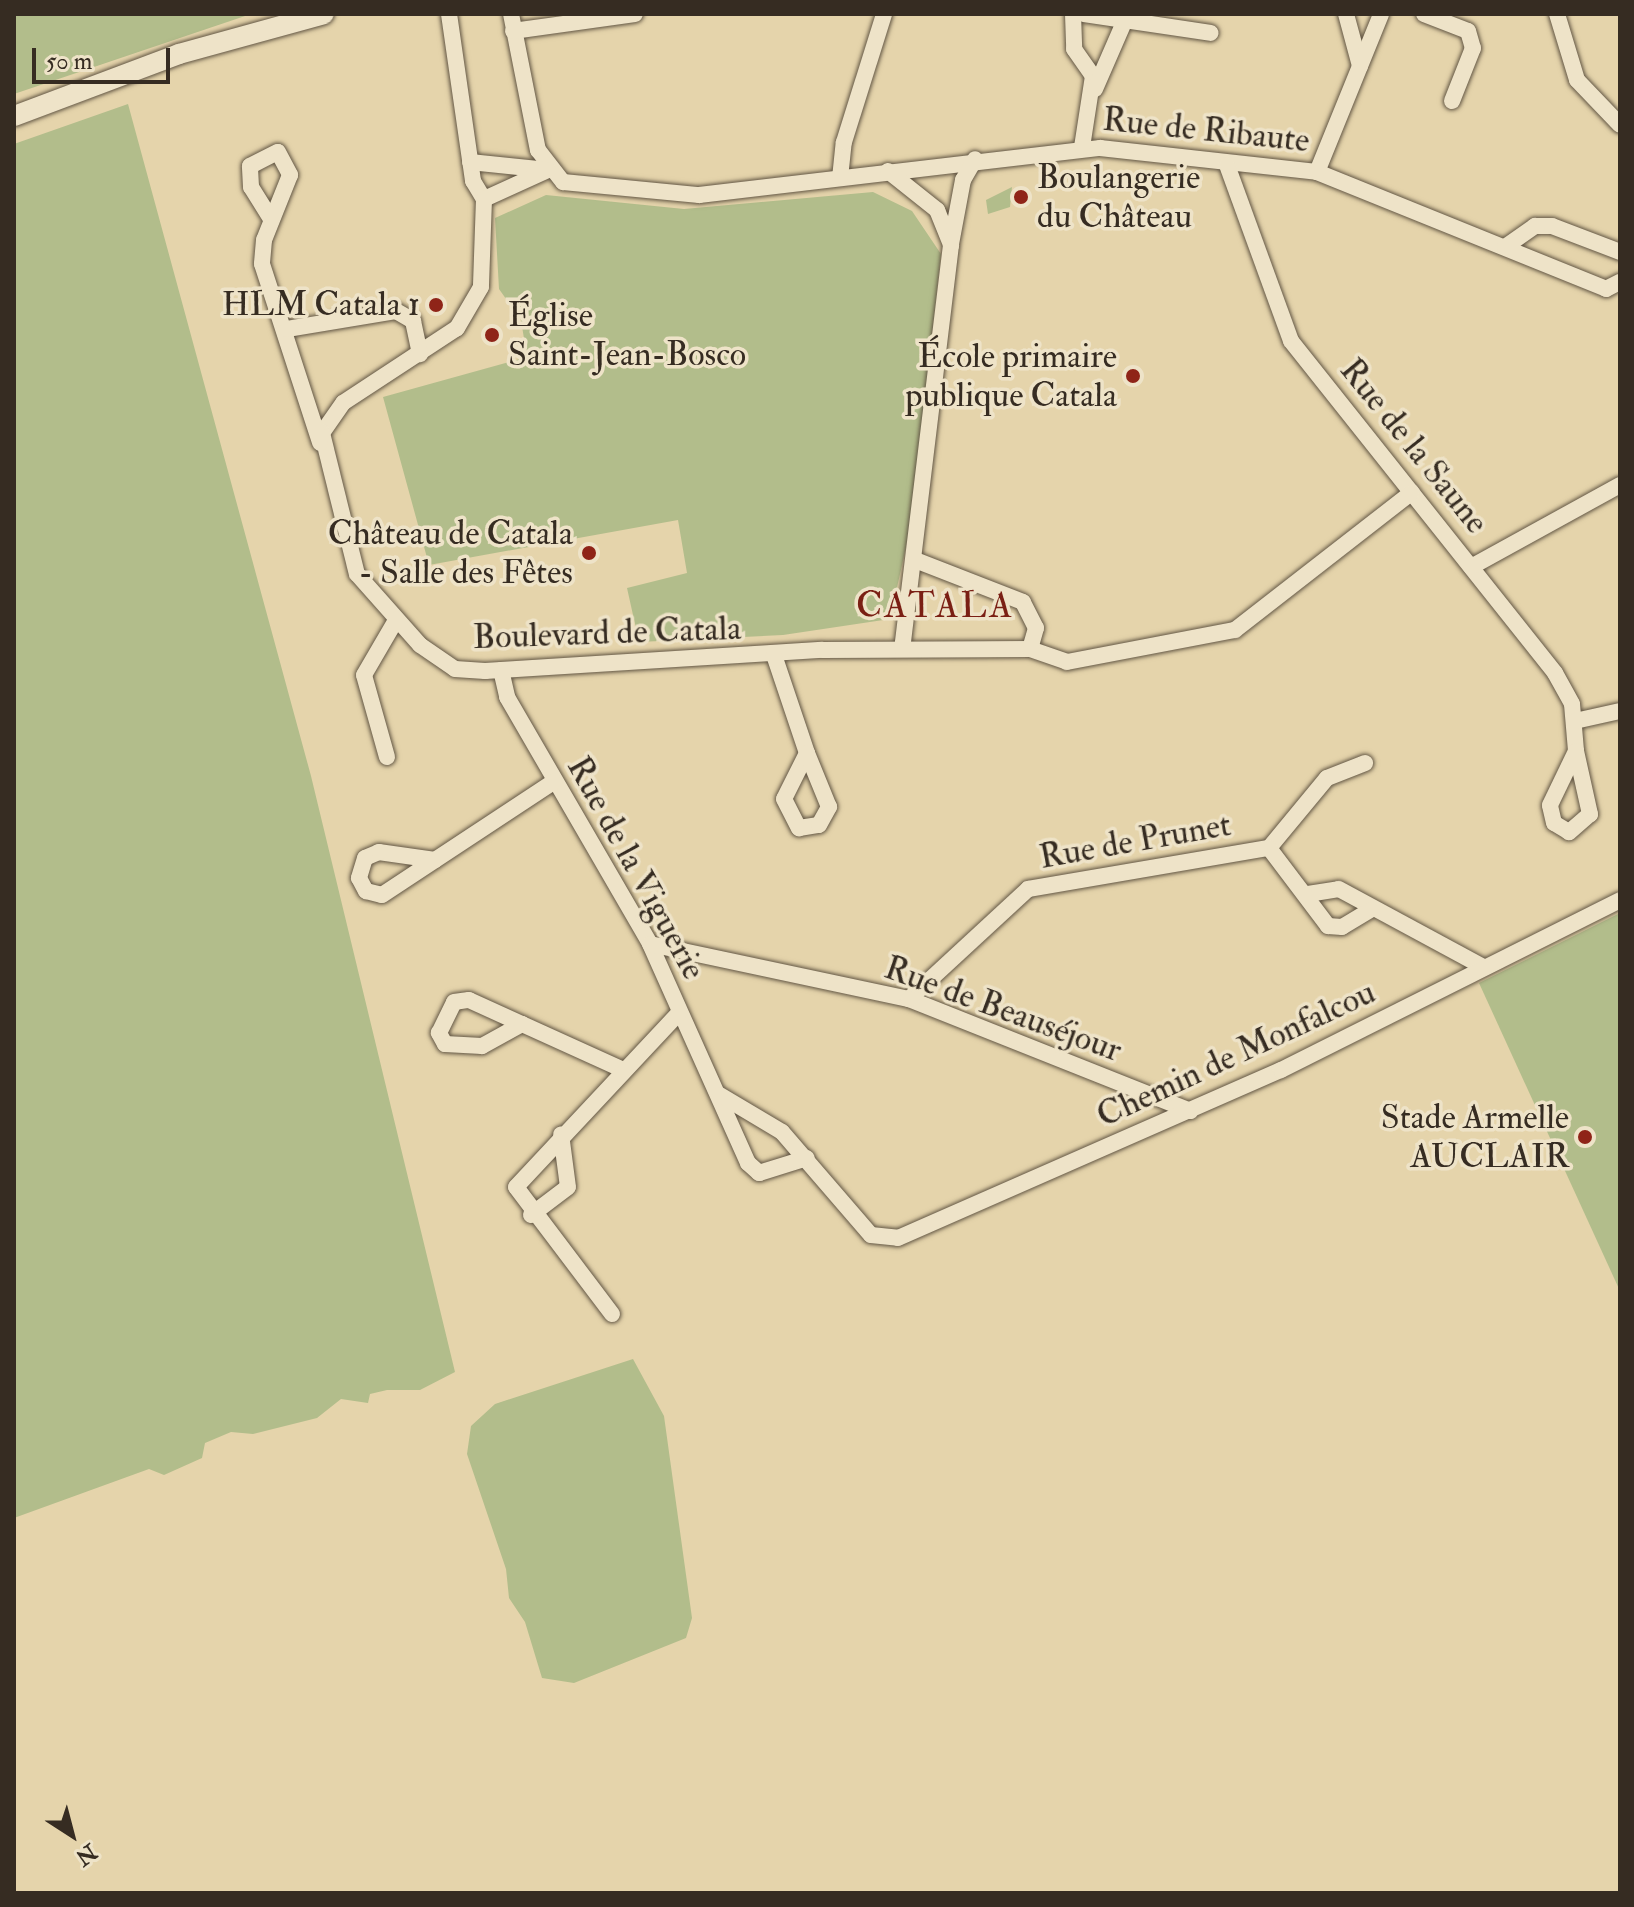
<!DOCTYPE html>
<meta charset="utf-8">
<style>
body{margin:0}
#map{position:relative;width:1634px;height:1907px;overflow:hidden;background:#e5d4ab;font-family:"IM FELL Double Pica",serif}
div>[style]{position:absolute}
[style*='--x']{left:calc(var(--x)*1px);top:calc(var(--y)*1px);width:calc(var(--w)*1px);rotate:calc(var(--a)*1deg)}
.green>*{inset:0;background:#b2bd8b}
.roads{filter:drop-shadow(0 0 2px #625644) drop-shadow(0 0 2px #625644)}
.minor>*{height:16px;margin:-8px;padding:0 8px;transform-origin:8px;border-radius:8px;background:#eee3c8}
.tertiary>*{height:20px;margin:-10px;padding:0 10px;transform-origin:10px;border-radius:10px;background:#eee3c8}
.dots>*{width:22px;height:22px;translate:-50% -50%;box-sizing:border-box;border:4px solid #eee3c8;border-radius:50%}
span{translate:-50% -50%;white-space:nowrap;text-align:center;line-height:1.15;-webkit-text-stroke:7px #eee3c8;paint-order:stroke}
.street-label{font-size:34px;color:#362c22}
.poi-label{font-size:34px;color:#362c22}
.left{translate:0 -50%;text-align:left}
.right{translate:-100% -50%;text-align:right}
.neighbourhood-label{font-size:36px;color:#7a1f14;letter-spacing:2px}
.frame{position:absolute;inset:0;border:16px solid #362c22;pointer-events:none}
.north{position:absolute;left:32px;top:1795px;width:80px;height:80px;-webkit-text-stroke:6px #eee3c8;paint-order:stroke;rotate:144deg;font-size:22px;font-weight:700;line-height:32px;text-align:center;color:#362c22}
.north::after{content:'';display:block;margin:auto;width:28px;height:36px;background:#362c22;clip-path:polygon(50% 0,100% 100%,50% 72%,0 100%)}
.scale{position:absolute;left:32px;top:48px;width:138px;height:36px;box-sizing:border-box;border:4px solid #362c22;border-top:0;padding-left:10px;font-size:24px;line-height:28px;white-space:nowrap;color:#362c22;-webkit-text-stroke:6px #eee3c8;paint-order:stroke}
</style>
<div id="map">
<div class="green">
<div style="clip-path:polygon(14px 14px,251px 14px,14px 94px)"></div>
<div style="clip-path:polygon(128px 104px,311px 776px,455px 1372px,420px 1390px,387px 1390px,370px 1394px,368px 1403px,341px 1399px,317px 1418px,253px 1434px,231px 1432px,205px 1443px,202px 1458px,164px 1475px,149px 1469px,14px 1518px,14px 144px)"></div>
<div style="clip-path:polygon(1012px 187px,1010px 207px,988px 214px,986px 200px)"></div>
<div style="clip-path:polygon(873px 192px,912px 211px,941px 254px,912px 520px,890px 619px,783px 635px,639px 642px,627px 588px,687px 573px,678px 520px,429px 565px,383px 397px,527px 357px,521px 320px,499px 289px,495px 218px,546px 195px,684px 209px)"></div>
<div style="clip-path:polygon(1620px 913px,1620px 1291px,1479px 983px)"></div>
<div style="clip-path:polygon(633px 1359px,664px 1416px,692px 1618px,686px 1638px,574px 1683px,542px 1678px,525px 1622px,509px 1598px,506px 1569px,467px 1454px,471px 1426px,495px 1404px)"></div>
</div>
<div class="roads">
<div class="minor">
<div style="--x:449;--y:14;--w:169;--a:81.8"></div>
<div style="--x:473;--y:181;--w:21;--a:59"></div>
<div style="--x:511;--y:14;--w:139;--a:78.8"></div>
<div style="--x:538;--y:150;--w:41;--a:52"></div>
<div style="--x:563;--y:182;--w:137;--a:5.5"></div>
<div style="--x:699;--y:195;--w:404;--a:-6.7"></div>
<div style="--x:1100;--y:148;--w:218;--a:6.3"></div>
<div style="--x:1317;--y:172;--w:312;--a:22"></div>
<div style="--x:1606;--y:289;--w:16;--a:-27"></div>
<div style="--x:1073;--y:14;--w:35;--a:88"></div>
<div style="--x:1074;--y:49;--w:33;--a:55"></div>
<div style="--x:1093;--y:76;--w:72;--a:98.8"></div>
<div style="--x:1084;--y:14;--w:128;--a:8.5"></div>
<div style="--x:1346;--y:14;--w:54;--a:74.9"></div>
<div style="--x:1424;--y:14;--w:47;--a:21.1"></div>
<div style="--x:1468;--y:31;--w:18;--a:74"></div>
<div style="--x:1473;--y:48;--w:57;--a:111.6"></div>
<div style="--x:1557;--y:14;--w:69;--a:73.1"></div>
<div style="--x:1577;--y:80;--w:62;--a:46.3"></div>
<div style="--x:513;--y:31;--w:123;--a:-7.9"></div>
<div style="--x:1095;--y:89;--w:75;--a:-66.5"></div>
<div style="--x:470;--y:162;--w:78;--a:5.9"></div>
<div style="--x:1227;--y:165;--w:187;--a:70"></div>
<div style="--x:1291;--y:341;--w:424;--a:51.5"></div>
<div style="--x:1555;--y:673;--w:35;--a:61"></div>
<div style="--x:1572;--y:704;--w:47;--a:85.1"></div>
<div style="--x:548;--y:170;--w:70;--a:155.6"></div>
<div style="--x:484;--y:199;--w:88;--a:92"></div>
<div style="--x:481;--y:287;--w:48;--a:120.3"></div>
<div style="--x:457;--y:328;--w:136;--a:146.7"></div>
<div style="--x:343;--y:403;--w:37;--a:125"></div>
<div style="--x:322;--y:433;--w:145;--a:76.1"></div>
<div style="--x:357;--y:574;--w:95;--a:48.4"></div>
<div style="--x:420;--y:645;--w:42;--a:34.4"></div>
<div style="--x:455;--y:669;--w:30;--a:4"></div>
<div style="--x:485;--y:671;--w:338;--a:-3.6"></div>
<div style="--x:822;--y:650;--w:208;--a:-0.3"></div>
<div style="--x:1030;--y:649;--w:22;--a:-74"></div>
<div style="--x:1036;--y:628;--w:29;--a:-117"></div>
<div style="--x:1023;--y:602;--w:113;--a:-158.7"></div>
<div style="--x:888;--y:171;--w:63;--a:38.5"></div>
<div style="--x:937;--y:210;--w:38;--a:68"></div>
<div style="--x:951;--y:245;--w:407;--a:96.9"></div>
<div style="--x:1317;--y:172;--w:170;--a:-67.9"></div>
<div style="--x:840;--y:178;--w:36;--a:-84"></div>
<div style="--x:844;--y:142;--w:134;--a:-72.6"></div>
<div style="--x:271;--y:219;--w:38;--a:-122"></div>
<div style="--x:251;--y:187;--w:21;--a:-93"></div>
<div style="--x:250;--y:166;--w:31;--a:-27"></div>
<div style="--x:278;--y:152;--w:26;--a:62"></div>
<div style="--x:290;--y:175;--w:70;--a:111.8"></div>
<div style="--x:264;--y:240;--w:24;--a:95"></div>
<div style="--x:262;--y:264;--w:188;--a:72"></div>
<div style="--x:951;--y:244;--w:65;--a:-79.4"></div>
<div style="--x:963;--y:180;--w:24;--a:-60"></div>
<div style="--x:1505;--y:247;--w:37;--a:-35"></div>
<div style="--x:1535;--y:226;--w:17;--a:0"></div>
<div style="--x:1552;--y:226;--w:73;--a:20.9"></div>
<div style="--x:287;--y:329;--w:110;--a:-9.4"></div>
<div style="--x:396;--y:311;--w:20;--a:30"></div>
<div style="--x:413;--y:321;--w:34;--a:78"></div>
<div style="--x:1471;--y:567;--w:170;--a:-28.8"></div>
<div style="--x:1030;--y:649;--w:39;--a:19"></div>
<div style="--x:1067;--y:662;--w:171;--a:-10.8"></div>
<div style="--x:1235;--y:630;--w:224;--a:-37.9"></div>
<div style="--x:774;--y:655;--w:103;--a:71.4"></div>
<div style="--x:807;--y:753;--w:51;--a:116.6"></div>
<div style="--x:784;--y:799;--w:33;--a:63"></div>
<div style="--x:799;--y:828;--w:20;--a:-9"></div>
<div style="--x:819;--y:825;--w:21;--a:-61"></div>
<div style="--x:829;--y:807;--w:58;--a:-112.2"></div>
<div style="--x:501;--y:670;--w:28;--a:77"></div>
<div style="--x:507;--y:697;--w:285;--a:59.9"></div>
<div style="--x:650;--y:944;--w:240;--a:65.9"></div>
<div style="--x:748;--y:1163;--w:15;--a:42"></div>
<div style="--x:759;--y:1173;--w:50;--a:-17.4"></div>
<div style="--x:1575;--y:721;--w:46;--a:-12.5"></div>
<div style="--x:1576;--y:751;--w:65;--a:77.5"></div>
<div style="--x:1590;--y:814;--w:28;--a:139"></div>
<div style="--x:1569;--y:832;--w:17;--a:-149"></div>
<div style="--x:1554;--y:823;--w:18;--a:-103"></div>
<div style="--x:1550;--y:805;--w:60;--a:-64.3"></div>
<div style="--x:387;--y:757;--w:85;--a:-105.7"></div>
<div style="--x:364;--y:675;--w:64;--a:-59.8"></div>
<div style="--x:1269;--y:848;--w:91;--a:-50.4"></div>
<div style="--x:1327;--y:778;--w:41;--a:-21.5"></div>
<div style="--x:435;--y:860;--w:57;--a:-171.9"></div>
<div style="--x:379;--y:852;--w:15;--a:157"></div>
<div style="--x:365;--y:858;--w:21;--a:107"></div>
<div style="--x:359;--y:878;--w:15;--a:62"></div>
<div style="--x:366;--y:891;--w:16;--a:14"></div>
<div style="--x:382;--y:895;--w:207;--a:-33.4"></div>
<div style="--x:1308;--y:894;--w:31;--a:-9"></div>
<div style="--x:1339;--y:889;--w:164;--a:28.4"></div>
<div style="--x:650;--y:944;--w:265;--a:12"></div>
<div style="--x:909;--y:999;--w:303;--a:21.7"></div>
<div style="--x:909;--y:999;--w:162;--a:-42.7"></div>
<div style="--x:1028;--y:889;--w:244;--a:-9.7"></div>
<div style="--x:1269;--y:848;--w:98;--a:52.9"></div>
<div style="--x:1328;--y:926;--w:14;--a:4"></div>
<div style="--x:1342;--y:927;--w:33;--a:-31"></div>
<div style="--x:469;--y:1000;--w:58;--a:24.4"></div>
<div style="--x:522;--y:1024;--w:46;--a:151.2"></div>
<div style="--x:482;--y:1046;--w:37;--a:-177"></div>
<div style="--x:445;--y:1044;--w:13;--a:-119"></div>
<div style="--x:439;--y:1033;--w:34;--a:-64"></div>
<div style="--x:454;--y:1002;--w:15;--a:-8"></div>
<div style="--x:522;--y:1024;--w:109;--a:24.4"></div>
<div style="--x:720;--y:1095;--w:72;--a:30.8"></div>
<div style="--x:782;--y:1132;--w:136;--a:49.2"></div>
<div style="--x:871;--y:1235;--w:27;--a:6"></div>
<div style="--x:898;--y:1238;--w:418;--a:-23.7"></div>
<div style="--x:1281;--y:1070;--w:379;--a:-26.6"></div>
<div style="--x:531;--y:1215;--w:46;--a:-37.1"></div>
<div style="--x:568;--y:1187;--w:53;--a:-97.5"></div>
<div style="--x:612;--y:1314;--w:159;--a:-127.1"></div>
<div style="--x:516;--y:1187;--w:238;--a:-46.9"></div>
</div>
<div class="tertiary">
<div style="--x:14;--y:116;--w:176;--a:-20.6"></div>
<div style="--x:179;--y:54;--w:150;--a:-15.4"></div>
</div>
</div>
<div class="dots">
<div style="left:1021px;top:197px;background:#8f2418"></div>
<div style="left:436px;top:305px;background:#8f2418"></div>
<div style="left:492px;top:335px;background:#8f2418"></div>
<div style="left:1133px;top:376px;background:#8f2418"></div>
<div style="left:589px;top:553px;background:#8f2418"></div>
<div style="left:1585px;top:1137px;background:#8f2418"></div>
</div>
<div class="street-label">
<span style="left:1206px;top:130px;rotate:6deg">Rue de Ribaute</span>
<span style="left:1414px;top:446px;rotate:51deg">Rue de la Saune</span>
<span style="left:607px;top:633px;rotate:-2deg">Boulevard de Catala</span>
<span style="left:1135px;top:841px;rotate:-10deg">Rue de Prunet</span>
<span style="left:636px;top:868px;rotate:61deg">Rue de la Viguerie</span>
<span style="left:1003px;top:1009px;rotate:20deg">Rue de Beauséjour</span>
<span style="left:1236px;top:1054px;rotate:-25deg">Chemin de Monfalcou</span>
</div>
<div class="poi-label">
<span class="left" style="left:1037px;top:197px">Boulangerie<br>du Château</span>
<span class="right" style="left:420px;top:305px">HLM Catala 1</span>
<span class="left" style="left:508px;top:335px">Église<br>Saint-Jean-Bosco</span>
<span class="right" style="left:1117px;top:376px">École primaire<br>publique Catala</span>
<span class="right" style="left:573px;top:553px">Château de Catala<br>- Salle des Fêtes</span>
<span class="right" style="left:1569px;top:1137px">Stade Armelle<br>AUCLAIR</span>
</div>
<div class="neighbourhood-label">
<span style="left:935px;top:606px">CATALA</span>
</div>
<div class="frame"></div>
<div class="north">N</div>
<div class="scale">50 m</div>
</div>
